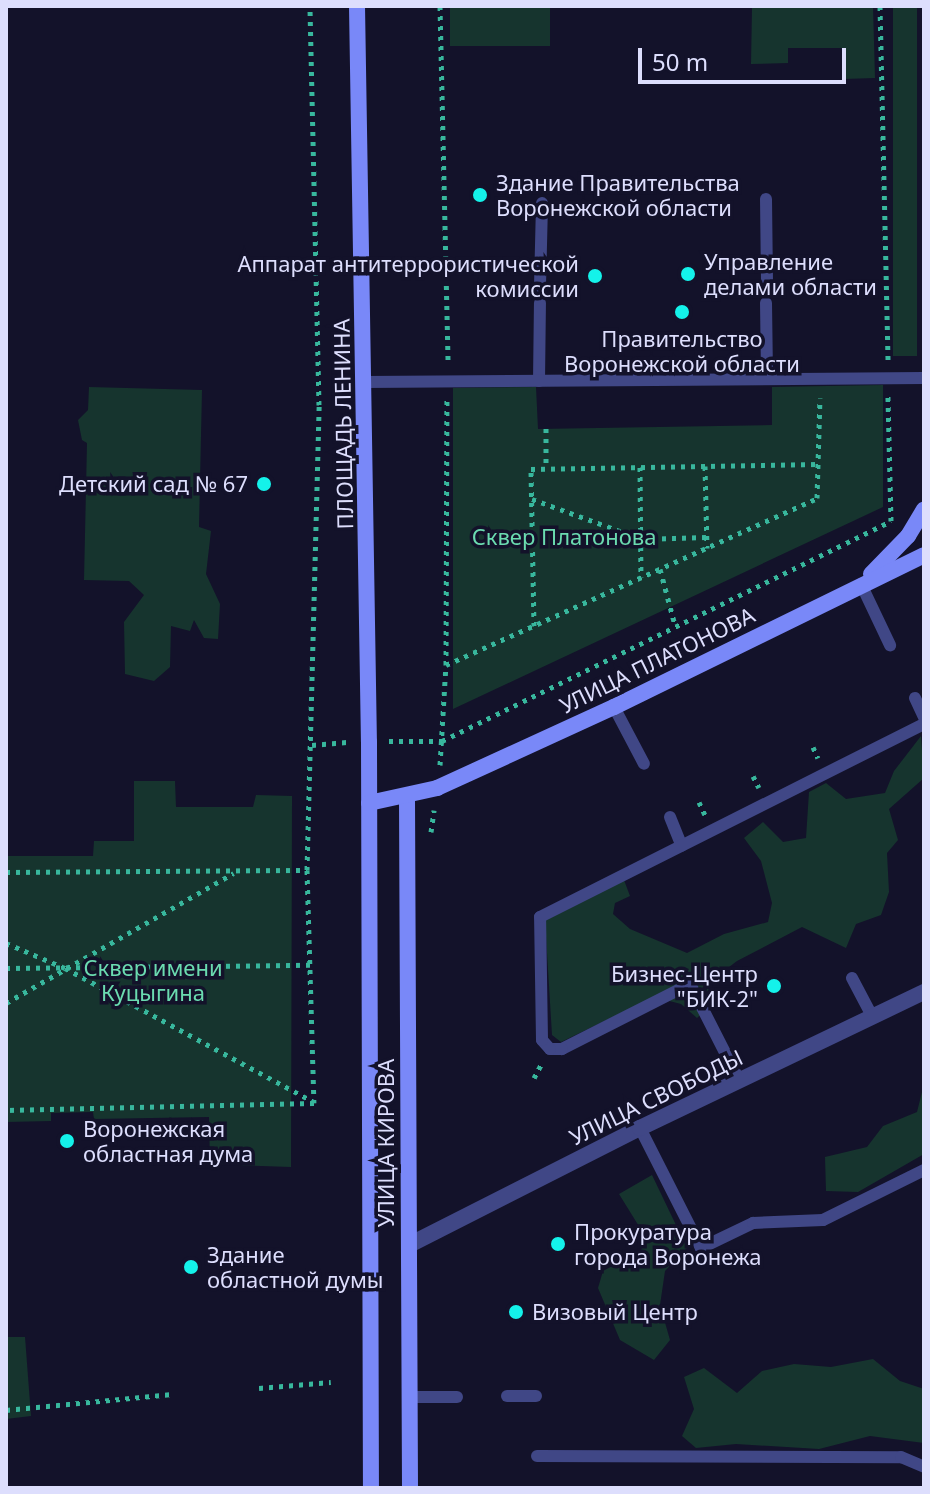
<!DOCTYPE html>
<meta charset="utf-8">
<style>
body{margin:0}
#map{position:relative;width:930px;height:1494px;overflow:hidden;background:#13122a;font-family:"Noto Sans",sans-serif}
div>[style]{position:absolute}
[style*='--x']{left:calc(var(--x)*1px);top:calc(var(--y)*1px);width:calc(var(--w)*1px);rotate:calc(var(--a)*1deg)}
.green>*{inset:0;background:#16342e;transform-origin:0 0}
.path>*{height:5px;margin-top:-2.5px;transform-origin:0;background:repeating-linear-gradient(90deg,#38b79d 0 4px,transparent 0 10px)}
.lane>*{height:12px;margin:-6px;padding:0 6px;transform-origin:6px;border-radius:6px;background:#404786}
.street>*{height:16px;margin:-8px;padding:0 8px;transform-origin:8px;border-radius:8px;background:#404786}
.secondary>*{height:16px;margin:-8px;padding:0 8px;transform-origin:8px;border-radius:8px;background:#7988f8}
.dots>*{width:22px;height:22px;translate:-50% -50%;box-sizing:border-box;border:4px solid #13122a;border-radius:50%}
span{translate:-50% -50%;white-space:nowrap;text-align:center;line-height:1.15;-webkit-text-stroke:7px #13122a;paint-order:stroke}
.poi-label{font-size:22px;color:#dddefd}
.left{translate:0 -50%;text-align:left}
.right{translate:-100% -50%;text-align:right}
.street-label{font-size:22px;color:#dddefd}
.park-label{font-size:22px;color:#6bdbb0}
.frame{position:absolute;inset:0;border:8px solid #dddefd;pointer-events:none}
.scale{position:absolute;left:638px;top:48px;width:208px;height:36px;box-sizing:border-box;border:4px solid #dddefd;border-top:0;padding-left:10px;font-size:24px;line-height:28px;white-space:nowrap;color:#dddefd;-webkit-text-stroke:6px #13122a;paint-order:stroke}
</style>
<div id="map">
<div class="green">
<div style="clip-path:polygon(873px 6px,875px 78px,844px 79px,843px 48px,788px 48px,788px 63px,751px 64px,752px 8px)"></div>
<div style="left:450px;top:8px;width:100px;height:38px"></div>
<div style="left:893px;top:8px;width:24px;height:348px"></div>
<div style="clip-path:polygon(883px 385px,883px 507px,453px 709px,453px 388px,536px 387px,538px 429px,772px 425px,772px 387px)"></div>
<div style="clip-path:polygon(89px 387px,202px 390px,199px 527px,211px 531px,206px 574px,220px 604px,218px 639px,204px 638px,194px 620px,190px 631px,171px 626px,170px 667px,154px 681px,125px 674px,124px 622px,144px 595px,129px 581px,84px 580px,87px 443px,82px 440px,78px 420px,88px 410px)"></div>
<div style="clip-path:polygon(921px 736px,924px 778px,889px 809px,898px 840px,887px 853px,889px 892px,881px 915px,856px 924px,846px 948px,802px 927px,737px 961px,712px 980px,712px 1004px,697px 1018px,681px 1004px,654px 997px,561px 1042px,552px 1035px,545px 920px,624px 880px,630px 896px,615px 903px,613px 914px,630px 929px,687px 953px,724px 934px,768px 922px,772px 903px,761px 861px,744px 838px,763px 822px,783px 842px,806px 838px,809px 792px,826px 783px,846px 799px,885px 793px,894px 771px)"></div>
<div style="clip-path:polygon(134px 781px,175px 781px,176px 807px,253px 807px,256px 795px,292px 796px,291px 1167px,210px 1164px,209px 1117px,94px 1119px,93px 1112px,51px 1113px,51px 1121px,6px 1122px,6px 856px,93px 856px,94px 841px,134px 841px)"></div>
<div style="clip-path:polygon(924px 1084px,924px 1154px,858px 1192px,826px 1191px,825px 1157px,867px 1147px,883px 1126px,917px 1112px)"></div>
<div style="clip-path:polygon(652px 1175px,687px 1248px,665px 1271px,660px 1305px,670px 1340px,654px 1360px,620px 1340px,598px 1288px,603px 1271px,641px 1251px,645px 1236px,619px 1194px)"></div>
<div style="clip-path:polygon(6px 1337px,25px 1337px,31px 1416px,6px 1419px)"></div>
<div style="clip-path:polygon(873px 1359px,900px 1381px,924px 1389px,924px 1443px,870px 1436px,819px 1449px,736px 1444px,696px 1448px,682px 1436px,694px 1409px,684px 1377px,704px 1368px,737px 1393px,762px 1371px,794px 1364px,831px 1367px)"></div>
</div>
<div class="path">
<div style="--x:440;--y:6;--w:359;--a:88.7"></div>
<div style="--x:880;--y:6;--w:355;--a:88.7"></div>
<div style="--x:546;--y:428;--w:40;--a:90"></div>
<div style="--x:705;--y:466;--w:82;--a:88.6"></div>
<div style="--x:640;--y:467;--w:110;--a:89.5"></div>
<div style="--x:532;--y:499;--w:117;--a:20"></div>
<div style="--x:642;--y:539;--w:64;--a:-1.8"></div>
<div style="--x:660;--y:569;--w:58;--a:75"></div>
<div style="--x:534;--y:626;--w:157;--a:-91.1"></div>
<div style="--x:531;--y:469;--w:287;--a:-1"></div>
<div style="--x:446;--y:665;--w:407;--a:-24.2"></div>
<div style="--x:817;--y:498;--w:100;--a:-88.3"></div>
<div style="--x:389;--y:741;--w:53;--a:0"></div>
<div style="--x:442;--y:741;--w:500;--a:-26.1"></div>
<div style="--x:891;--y:521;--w:126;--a:-91.4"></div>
<div style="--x:312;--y:745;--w:35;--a:-5"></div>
<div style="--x:813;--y:747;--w:12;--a:66"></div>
<div style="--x:440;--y:765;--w:100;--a:-86.6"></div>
<div style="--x:446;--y:665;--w:266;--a:-89.8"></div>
<div style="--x:753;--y:776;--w:13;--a:63"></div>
<div style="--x:699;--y:802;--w:14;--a:65"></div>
<div style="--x:431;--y:832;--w:22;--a:-82"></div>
<div style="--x:307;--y:870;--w:465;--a:-88.5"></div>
<div style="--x:319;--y:405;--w:399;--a:-91.3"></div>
<div style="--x:6;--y:872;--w:301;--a:-0.4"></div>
<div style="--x:307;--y:870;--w:233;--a:88.3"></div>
<div style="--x:314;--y:1103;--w:308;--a:178.7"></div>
<div style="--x:6;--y:943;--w:64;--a:23"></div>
<div style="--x:65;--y:968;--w:283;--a:28.3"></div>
<div style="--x:6;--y:968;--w:304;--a:-0.6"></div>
<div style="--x:6;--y:1003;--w:262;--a:-29.7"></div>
<div style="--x:534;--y:1078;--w:15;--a:-62"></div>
<div style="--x:259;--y:1388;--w:72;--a:-4.8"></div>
<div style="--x:6;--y:1410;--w:167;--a:-5.5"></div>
</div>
<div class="lane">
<div style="--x:766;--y:199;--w:88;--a:89.3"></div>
<div style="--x:540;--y:286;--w:83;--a:-88.6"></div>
<div style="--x:766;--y:303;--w:76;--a:89.2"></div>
<div style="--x:539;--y:381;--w:78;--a:-89.3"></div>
<div style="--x:364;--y:382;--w:560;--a:-0.41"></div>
<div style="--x:861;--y:584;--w:68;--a:64.6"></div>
<div style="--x:915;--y:698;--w:21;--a:65"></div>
<div style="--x:614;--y:707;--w:64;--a:62.2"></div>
<div style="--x:670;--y:817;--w:31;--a:68"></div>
<div style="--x:852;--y:978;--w:43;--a:62.2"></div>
<div style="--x:739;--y:1080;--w:108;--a:-117"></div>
<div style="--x:690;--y:984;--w:144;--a:153.1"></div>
<div style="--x:562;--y:1049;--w:12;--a:180"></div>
<div style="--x:550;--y:1049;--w:12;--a:-132"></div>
<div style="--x:542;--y:1040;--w:123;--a:-90.9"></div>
<div style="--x:540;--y:917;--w:430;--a:-26.7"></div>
<div style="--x:640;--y:1128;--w:135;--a:63.1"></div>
<div style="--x:701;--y:1248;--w:58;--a:-25.7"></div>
<div style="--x:753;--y:1223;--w:70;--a:-2.5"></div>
<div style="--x:823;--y:1220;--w:113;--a:-26.3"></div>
<div style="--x:507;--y:1396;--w:29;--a:0"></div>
<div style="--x:409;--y:1397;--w:48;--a:0"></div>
<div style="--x:537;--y:1456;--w:364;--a:0.2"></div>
<div style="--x:901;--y:1457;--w:25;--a:23"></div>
</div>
<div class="street">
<div style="--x:409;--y:1245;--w:259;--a:-26.9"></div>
<div style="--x:640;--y:1128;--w:315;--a:-25.6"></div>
</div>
<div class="secondary">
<div style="--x:357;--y:6;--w:736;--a:89.07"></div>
<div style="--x:369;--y:742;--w:746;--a:89.85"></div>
<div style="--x:871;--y:574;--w:53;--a:-45.8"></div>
<div style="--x:908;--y:536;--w:31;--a:-59"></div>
<div style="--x:407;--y:798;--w:690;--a:89.75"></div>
<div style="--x:369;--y:803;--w:70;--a:-12.4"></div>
<div style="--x:437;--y:788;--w:195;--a:-24.6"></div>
<div style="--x:614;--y:707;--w:345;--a:-26.1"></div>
</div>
<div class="dots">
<div style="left:480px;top:195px;background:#14f2ea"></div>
<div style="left:688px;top:274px;background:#14f2ea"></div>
<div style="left:595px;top:276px;background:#14f2ea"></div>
<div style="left:682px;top:312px;background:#14f2ea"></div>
<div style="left:264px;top:484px;background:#14f2ea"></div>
<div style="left:774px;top:986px;background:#14f2ea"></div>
<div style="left:67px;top:1141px;background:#14f2ea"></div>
<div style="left:558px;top:1244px;background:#14f2ea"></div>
<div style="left:191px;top:1267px;background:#14f2ea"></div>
<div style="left:516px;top:1312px;background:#14f2ea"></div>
</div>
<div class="poi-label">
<span class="left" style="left:496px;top:195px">Здание Правительства<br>Воронежской области</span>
<span class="left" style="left:704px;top:274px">Управление<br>делами области</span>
<span class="right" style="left:579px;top:276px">Аппарат антитеррористической<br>комиссии</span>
<span style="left:682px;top:351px">Правительство<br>Воронежской области</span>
<span class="right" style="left:248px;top:484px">Детский сад № 67</span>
<span class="right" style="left:758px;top:986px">Бизнес-Центр<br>"БИК-2"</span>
<span class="left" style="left:83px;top:1141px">Воронежская<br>областная дума</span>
<span class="left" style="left:574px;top:1244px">Прокуратура<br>города Воронежа</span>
<span class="left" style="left:207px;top:1267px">Здание<br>областной думы</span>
<span class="left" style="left:532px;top:1312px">Визовый Центр</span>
</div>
<div class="street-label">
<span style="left:343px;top:424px;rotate:-91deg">ПЛОЩАДЬ ЛЕНИНА</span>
<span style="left:657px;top:660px;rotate:-26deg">УЛИЦА ПЛАТОНОВА</span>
<span style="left:656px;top:1097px;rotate:-26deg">УЛИЦА СВОБОДЫ</span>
<span style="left:386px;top:1143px;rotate:-90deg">УЛИЦА КИРОВА</span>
</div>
<div class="park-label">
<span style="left:564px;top:537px">Сквер Платонова</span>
<span style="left:153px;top:980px">Сквер имени<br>Куцыгина</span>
</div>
<div class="frame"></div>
<div class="scale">50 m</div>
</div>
